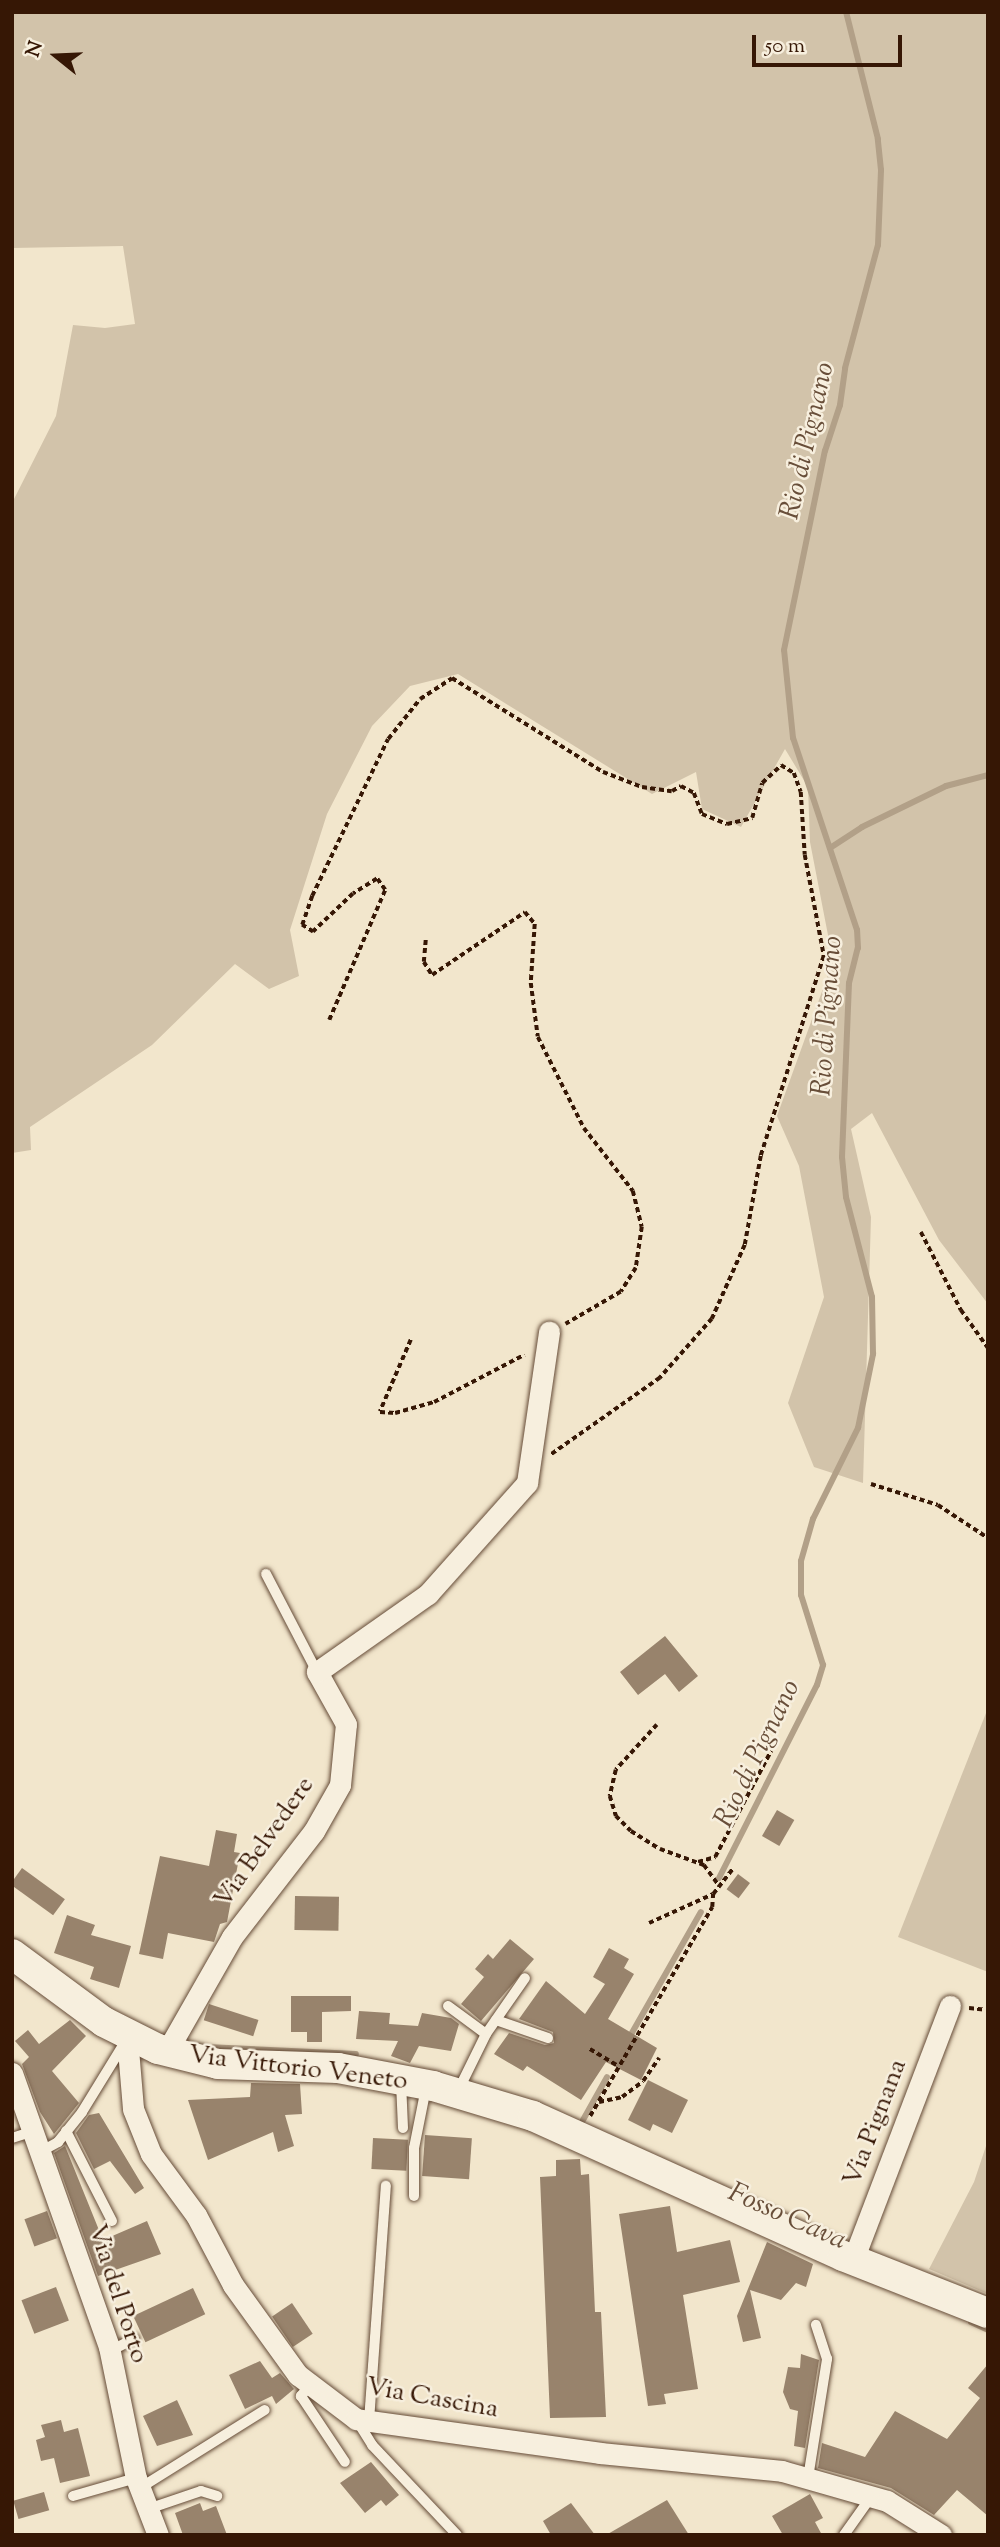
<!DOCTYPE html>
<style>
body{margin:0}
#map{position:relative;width:1000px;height:2547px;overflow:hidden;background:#f2e6cc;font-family:"Sorts Mill Goudy",serif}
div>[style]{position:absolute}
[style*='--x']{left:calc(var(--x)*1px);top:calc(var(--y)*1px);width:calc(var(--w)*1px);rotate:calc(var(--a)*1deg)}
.green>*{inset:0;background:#d2c3aa}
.stream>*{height:6px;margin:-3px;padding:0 3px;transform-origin:3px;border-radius:3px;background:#b2a088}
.building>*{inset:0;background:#98836c;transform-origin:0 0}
.path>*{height:3.5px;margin-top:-1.75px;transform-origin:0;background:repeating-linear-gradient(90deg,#361705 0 5px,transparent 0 8.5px)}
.roads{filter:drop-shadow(0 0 2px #654b37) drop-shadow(0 0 2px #654b37)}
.lane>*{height:10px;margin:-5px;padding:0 5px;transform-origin:5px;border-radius:5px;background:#f7efde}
.street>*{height:21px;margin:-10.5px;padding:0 10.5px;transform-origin:10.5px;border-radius:10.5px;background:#f7efde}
.secondary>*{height:30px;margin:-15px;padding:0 15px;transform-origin:15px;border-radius:15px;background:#f7efde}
span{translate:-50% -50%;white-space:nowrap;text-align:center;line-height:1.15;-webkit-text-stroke:5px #f7efde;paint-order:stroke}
.street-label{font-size:26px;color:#361705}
.water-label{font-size:28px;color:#684e39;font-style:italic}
.frame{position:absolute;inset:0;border:14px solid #361705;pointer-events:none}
.north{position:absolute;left:21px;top:21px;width:70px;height:70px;-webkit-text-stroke:5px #f7efde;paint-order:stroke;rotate:288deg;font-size:19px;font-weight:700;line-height:28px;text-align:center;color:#361705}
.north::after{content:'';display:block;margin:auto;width:24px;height:32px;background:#361705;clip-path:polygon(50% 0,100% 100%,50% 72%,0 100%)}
.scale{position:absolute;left:752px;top:35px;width:150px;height:32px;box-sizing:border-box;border:4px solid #361705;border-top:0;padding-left:9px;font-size:21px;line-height:24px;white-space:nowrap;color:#361705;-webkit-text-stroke:5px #f7efde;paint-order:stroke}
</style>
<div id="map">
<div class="green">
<div style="clip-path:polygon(12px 12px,988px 12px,988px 1304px,939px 1240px,872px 1113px,851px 1129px,871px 1217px,863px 1483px,814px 1467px,788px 1403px,824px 1297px,799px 1166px,777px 1116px,833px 961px,810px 842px,808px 787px,785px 749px,741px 827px,702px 809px,696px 772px,652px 794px,458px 674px,410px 686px,372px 726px,327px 814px,290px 930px,299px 976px,269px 989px,235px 964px,152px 1045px,30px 1127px,31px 1150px,12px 1153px,12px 503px,56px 416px,73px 325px,105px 328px,135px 324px,123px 246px,12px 248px)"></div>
<div style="clip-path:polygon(988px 1708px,988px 1972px,898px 1937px)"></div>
<div style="clip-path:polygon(988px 2140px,988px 2294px,929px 2269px,974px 2182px)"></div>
</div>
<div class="stream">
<div style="--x:830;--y:848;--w:38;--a:-33"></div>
<div style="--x:862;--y:827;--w:93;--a:-26"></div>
<div style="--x:946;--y:786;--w:43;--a:-14.7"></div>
<div style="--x:719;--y:1878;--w:216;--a:-63.1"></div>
<div style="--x:817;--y:1685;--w:21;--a:-73"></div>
<div style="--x:823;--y:1665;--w:73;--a:-107.4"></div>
<div style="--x:801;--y:1595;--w:34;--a:-90"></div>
<div style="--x:801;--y:1561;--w:44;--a:-74.1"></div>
<div style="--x:813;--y:1519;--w:102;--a:-63.7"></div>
<div style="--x:858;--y:1428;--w:76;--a:-78.5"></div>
<div style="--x:873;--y:1354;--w:57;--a:-91"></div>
<div style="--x:872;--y:1297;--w:103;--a:-104.6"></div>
<div style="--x:846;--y:1197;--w:40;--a:-95.7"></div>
<div style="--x:842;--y:1157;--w:174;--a:-87.7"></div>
<div style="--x:849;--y:983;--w:36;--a:-76"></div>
<div style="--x:858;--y:948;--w:18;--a:-93"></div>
<div style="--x:857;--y:930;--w:202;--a:-108.4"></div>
<div style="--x:793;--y:738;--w:88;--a:-95.8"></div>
<div style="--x:784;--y:650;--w:203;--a:-78.4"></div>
<div style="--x:825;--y:451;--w:48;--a:-71.9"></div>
<div style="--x:840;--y:405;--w:37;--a:-82"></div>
<div style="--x:845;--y:368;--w:127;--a:-75"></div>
<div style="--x:878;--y:245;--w:75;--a:-87.7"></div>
<div style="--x:881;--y:170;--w:31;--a:-96"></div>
<div style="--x:878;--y:139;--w:131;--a:-104.1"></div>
<div style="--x:629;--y:2038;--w:145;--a:-60.3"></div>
<div style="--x:206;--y:2047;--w:150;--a:2.7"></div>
<div style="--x:583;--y:2120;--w:49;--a:-60.8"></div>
<div style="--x:971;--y:2322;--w:19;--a:25"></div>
</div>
<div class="building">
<div style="clip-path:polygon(665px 1636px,698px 1676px,679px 1692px,665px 1674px,638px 1695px,620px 1672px)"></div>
<div style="left:777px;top:1810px;width:20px;height:30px;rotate:30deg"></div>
<div style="clip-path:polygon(216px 1830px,237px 1834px,234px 1852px,240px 1853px,227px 1922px,220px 1924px,214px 1942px,168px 1933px,163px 1959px,139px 1954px,160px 1856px,209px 1866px)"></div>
<div style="left:22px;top:1868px;width:53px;height:20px;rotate:36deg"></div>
<div style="left:738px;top:1874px;width:15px;height:19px;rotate:37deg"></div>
<div style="left:295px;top:1896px;width:44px;height:34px;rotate:1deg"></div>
<div style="clip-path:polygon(67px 1915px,95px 1925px,91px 1935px,131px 1946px,119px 1988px,90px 1979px,94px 1967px,54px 1953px)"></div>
<div style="clip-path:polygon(510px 1939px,534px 1959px,481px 2021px,461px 2004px,484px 1977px,475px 1969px,488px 1954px,493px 1959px)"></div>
<div style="clip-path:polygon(609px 1948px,629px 1959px,624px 1968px,634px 1974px,608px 2019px,657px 2048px,641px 2080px,606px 2062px,581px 2100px,527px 2066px,523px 2071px,494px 2054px,509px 2033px,545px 2045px,554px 2043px,553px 2032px,519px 2019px,546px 1981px,585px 2014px,605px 1984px,593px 1977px)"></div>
<div style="clip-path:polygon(291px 1996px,351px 1996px,351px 2011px,322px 2012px,322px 2042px,307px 2042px,307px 2032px,291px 2032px)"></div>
<div style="left:209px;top:2004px;width:52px;height:17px;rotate:18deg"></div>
<div style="clip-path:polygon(359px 2011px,390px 2013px,389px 2024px,418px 2026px,422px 2013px,451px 2018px,459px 2024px,451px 2051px,419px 2046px,410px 2063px,391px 2056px,398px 2041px,356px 2039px)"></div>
<div style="clip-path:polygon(70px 2020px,86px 2036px,52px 2071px,79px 2103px,54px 2134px,40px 2112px,22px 2064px,29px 2057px,15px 2041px,28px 2030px,39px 2044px)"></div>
<div style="clip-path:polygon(648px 2080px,688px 2100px,672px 2133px,653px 2124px,650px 2131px,628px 2120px)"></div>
<div style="clip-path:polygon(251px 2083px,300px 2084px,302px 2114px,285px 2115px,294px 2146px,278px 2152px,273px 2132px,208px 2160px,188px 2100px,250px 2097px)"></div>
<div style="clip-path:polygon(99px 2113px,144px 2188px,135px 2194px,110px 2161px,94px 2169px,76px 2133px,89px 2115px)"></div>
<div style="left:425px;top:2135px;width:47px;height:41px;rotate:4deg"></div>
<div style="left:373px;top:2138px;width:35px;height:31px;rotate:3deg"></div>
<div style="clip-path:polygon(65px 2146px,103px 2240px,147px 2221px,161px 2254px,98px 2276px,54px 2153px)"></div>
<div style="clip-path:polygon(580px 2159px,581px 2175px,589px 2174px,595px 2312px,601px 2312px,606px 2417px,550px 2418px,540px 2177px,556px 2176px,556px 2160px)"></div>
<div style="clip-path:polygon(670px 2206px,677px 2252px,730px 2240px,740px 2282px,683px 2295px,698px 2389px,664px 2394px,666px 2404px,648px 2406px,619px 2214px)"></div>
<div style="left:47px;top:2211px;width:29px;height:24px;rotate:70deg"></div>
<div style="clip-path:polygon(767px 2242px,813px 2264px,806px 2287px,796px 2283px,781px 2300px,750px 2290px,761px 2338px,743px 2342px,737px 2316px)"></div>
<div style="left:56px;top:2287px;width:36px;height:37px;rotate:69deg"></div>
<div style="left:193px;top:2288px;width:29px;height:66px;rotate:65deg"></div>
<div style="left:292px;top:2303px;width:37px;height:24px;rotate:56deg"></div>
<div style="clip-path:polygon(801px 2354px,819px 2360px,805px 2448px,794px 2446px,798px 2411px,790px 2409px,783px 2392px,788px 2367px,800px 2368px)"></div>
<div style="clip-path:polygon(260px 2361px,272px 2378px,280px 2373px,294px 2389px,276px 2404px,272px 2396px,245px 2409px,229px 2375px)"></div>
<div style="clip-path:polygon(988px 2364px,988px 2516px,957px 2490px,934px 2515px,891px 2488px,818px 2468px,822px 2443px,865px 2457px,895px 2411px,947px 2439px,980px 2398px,968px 2388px)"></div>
<div style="clip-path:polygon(177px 2400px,193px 2435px,157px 2446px,143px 2416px)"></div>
<div style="clip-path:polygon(61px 2420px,64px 2432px,78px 2428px,90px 2476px,60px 2483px,54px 2458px,41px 2461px,36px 2440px,45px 2437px,41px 2425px)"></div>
<div style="clip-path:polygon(371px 2462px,399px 2495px,386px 2506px,381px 2500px,365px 2513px,340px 2483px)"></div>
<div style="left:44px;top:2492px;width:19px;height:32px;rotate:74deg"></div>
<div style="clip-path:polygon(810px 2494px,823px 2518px,815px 2522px,822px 2535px,783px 2535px,772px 2516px)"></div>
<div style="clip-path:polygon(667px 2500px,689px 2535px,606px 2535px)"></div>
<div style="clip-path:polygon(200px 2503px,203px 2511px,216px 2506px,227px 2535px,183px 2535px,175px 2513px)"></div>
<div style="clip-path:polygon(571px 2503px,595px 2535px,551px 2535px,543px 2521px)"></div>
</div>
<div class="path">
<div style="--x:350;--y:12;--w:11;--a:0"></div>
<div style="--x:426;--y:940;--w:22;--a:95"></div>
<div style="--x:424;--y:962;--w:15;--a:58"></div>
<div style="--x:432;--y:975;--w:112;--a:-34.1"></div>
<div style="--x:525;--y:912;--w:16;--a:50"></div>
<div style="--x:535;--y:924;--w:59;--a:93.9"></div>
<div style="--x:531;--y:983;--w:54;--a:82.6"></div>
<div style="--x:538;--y:1037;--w:102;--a:63.2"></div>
<div style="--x:584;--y:1128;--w:80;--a:52.1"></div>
<div style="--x:633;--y:1191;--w:37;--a:76"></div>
<div style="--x:642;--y:1227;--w:41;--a:98.3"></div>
<div style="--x:636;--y:1268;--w:28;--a:122"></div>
<div style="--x:621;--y:1292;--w:64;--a:149.8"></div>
<div style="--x:329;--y:1020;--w:142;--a:-66.7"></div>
<div style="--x:385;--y:890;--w:14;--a:-126"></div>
<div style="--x:377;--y:879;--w:28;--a:148"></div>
<div style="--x:353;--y:894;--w:55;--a:136.5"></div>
<div style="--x:313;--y:932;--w:13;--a:-148"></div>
<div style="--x:302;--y:925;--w:31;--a:-71"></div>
<div style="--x:312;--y:896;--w:174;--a:-64.2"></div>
<div style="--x:388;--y:739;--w:51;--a:-51.3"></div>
<div style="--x:420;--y:699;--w:38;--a:-33"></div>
<div style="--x:452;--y:678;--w:178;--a:31.9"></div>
<div style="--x:603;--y:772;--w:42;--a:21"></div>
<div style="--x:642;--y:787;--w:30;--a:8"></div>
<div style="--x:672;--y:791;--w:10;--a:-29"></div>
<div style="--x:681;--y:786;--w:15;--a:28"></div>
<div style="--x:694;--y:793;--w:22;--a:69"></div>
<div style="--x:702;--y:814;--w:27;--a:22"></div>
<div style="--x:727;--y:824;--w:26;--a:-13"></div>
<div style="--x:752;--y:818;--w:36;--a:-74"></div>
<div style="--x:762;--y:783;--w:26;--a:-43"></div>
<div style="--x:781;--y:765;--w:15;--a:32"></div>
<div style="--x:794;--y:773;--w:20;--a:70"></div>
<div style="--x:801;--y:792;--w:63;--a:86.4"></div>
<div style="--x:805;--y:855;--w:103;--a:79.3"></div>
<div style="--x:824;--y:956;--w:210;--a:107.5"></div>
<div style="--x:761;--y:1156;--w:90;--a:100.2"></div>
<div style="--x:745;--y:1245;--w:81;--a:114"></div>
<div style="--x:712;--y:1319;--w:79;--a:131.4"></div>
<div style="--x:660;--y:1378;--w:133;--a:144.8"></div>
<div style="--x:921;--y:1232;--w:88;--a:62.9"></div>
<div style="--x:961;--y:1310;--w:47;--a:54.6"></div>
<div style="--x:411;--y:1340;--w:78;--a:113.3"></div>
<div style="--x:380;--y:1412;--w:15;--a:4"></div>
<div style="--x:395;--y:1413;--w:41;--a:-15.8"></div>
<div style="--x:434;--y:1402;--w:102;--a:-27.6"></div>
<div style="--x:871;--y:1484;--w:70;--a:17.4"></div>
<div style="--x:938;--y:1505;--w:60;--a:33.4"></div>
<div style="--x:657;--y:1725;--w:61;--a:132.3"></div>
<div style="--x:616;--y:1770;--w:27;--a:103"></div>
<div style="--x:610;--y:1796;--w:21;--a:73"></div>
<div style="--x:616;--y:1816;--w:21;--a:45"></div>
<div style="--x:631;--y:1831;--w:34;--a:32"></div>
<div style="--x:660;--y:1849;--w:47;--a:20"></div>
<div style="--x:704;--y:1865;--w:26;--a:54"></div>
<div style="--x:698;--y:1862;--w:18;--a:-16"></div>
<div style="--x:715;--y:1857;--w:120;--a:-62.2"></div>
<div style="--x:649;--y:1923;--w:70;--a:-24.4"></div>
<div style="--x:969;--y:2008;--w:19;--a:6"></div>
<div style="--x:590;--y:2049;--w:33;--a:31"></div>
<div style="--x:599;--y:2102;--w:24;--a:-12"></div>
<div style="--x:622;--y:2097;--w:26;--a:-37"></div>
<div style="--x:643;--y:2081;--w:28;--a:-55"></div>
<div style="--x:590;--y:2116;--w:242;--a:-59.7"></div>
<div style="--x:712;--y:1907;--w:13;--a:-86"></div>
<div style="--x:713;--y:1894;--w:31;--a:-52"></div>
</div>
<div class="roads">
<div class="lane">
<div style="--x:266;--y:1574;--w:110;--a:62.5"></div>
<div style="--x:448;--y:2006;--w:47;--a:36.4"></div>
<div style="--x:496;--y:2020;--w:55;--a:19.1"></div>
<div style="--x:401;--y:2082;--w:46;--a:87.5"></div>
<div style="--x:457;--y:2093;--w:66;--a:-63.8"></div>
<div style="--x:486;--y:2034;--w:68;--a:-55.1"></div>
<div style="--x:66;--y:2131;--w:101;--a:62.9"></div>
<div style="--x:12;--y:2138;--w:22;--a:-18"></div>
<div style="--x:40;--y:2152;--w:21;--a:-29"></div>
<div style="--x:58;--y:2142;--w:38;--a:-51"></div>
<div style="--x:82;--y:2112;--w:82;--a:-58.4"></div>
<div style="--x:414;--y:2196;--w:48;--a:-90"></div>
<div style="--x:414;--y:2148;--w:61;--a:-78.7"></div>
<div style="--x:110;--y:2351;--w:27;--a:-27"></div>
<div style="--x:311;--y:2384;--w:16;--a:130"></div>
<div style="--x:301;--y:2396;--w:79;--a:56.3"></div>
<div style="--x:356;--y:2419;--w:31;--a:58"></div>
<div style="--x:372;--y:2445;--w:124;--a:46.6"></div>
<div style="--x:369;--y:2421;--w:236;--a:-85.9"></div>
<div style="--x:808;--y:2478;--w:121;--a:-80.9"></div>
<div style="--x:827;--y:2359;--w:36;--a:-108"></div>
<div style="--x:140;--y:2488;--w:147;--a:-32"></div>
<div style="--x:73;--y:2496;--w:66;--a:-15.9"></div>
<div style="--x:148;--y:2509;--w:56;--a:-18.8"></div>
<div style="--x:201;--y:2491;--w:17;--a:17"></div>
<div style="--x:844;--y:2535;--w:47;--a:-54.6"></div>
</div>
<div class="street">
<div style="--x:127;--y:2037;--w:72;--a:85.2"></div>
<div style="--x:133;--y:2109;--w:48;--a:68.2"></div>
<div style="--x:151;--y:2154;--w:76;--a:53.6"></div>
<div style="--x:196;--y:2215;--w:79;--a:62.1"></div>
<div style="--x:233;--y:2285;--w:111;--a:54.2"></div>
<div style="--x:298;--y:2375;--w:73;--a:37.2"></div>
<div style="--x:356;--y:2419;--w:246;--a:7.9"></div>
<div style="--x:600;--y:2453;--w:183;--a:5.6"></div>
<div style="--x:782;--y:2471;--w:109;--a:15.9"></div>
<div style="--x:887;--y:2501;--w:64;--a:32.2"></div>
<div style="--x:167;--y:2051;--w:131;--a:-60.3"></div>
<div style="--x:232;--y:1937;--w:134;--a:-52.3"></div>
<div style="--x:314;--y:1831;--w:53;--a:-60.5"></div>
<div style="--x:340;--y:1785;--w:61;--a:-84.4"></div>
<div style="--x:346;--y:1724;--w:60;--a:-119.1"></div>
<div style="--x:317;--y:1672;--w:136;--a:-35.1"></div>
<div style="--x:428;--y:1594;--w:149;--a:-48.3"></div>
<div style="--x:527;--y:1483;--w:153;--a:-81.7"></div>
<div style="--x:12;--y:2073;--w:291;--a:70.5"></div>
<div style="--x:109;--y:2347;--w:134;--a:78.4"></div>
<div style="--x:136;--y:2478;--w:61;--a:68.9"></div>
<div style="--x:853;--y:2260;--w:272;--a:-69.1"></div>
</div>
<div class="secondary">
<div style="--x:12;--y:1954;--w:114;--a:36.5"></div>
<div style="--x:104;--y:2022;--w:60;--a:26.6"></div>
<div style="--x:158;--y:2049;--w:62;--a:14"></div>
<div style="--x:218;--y:2064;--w:120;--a:1.9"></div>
<div style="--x:338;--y:2068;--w:97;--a:10.7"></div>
<div style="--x:433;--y:2086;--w:104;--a:16.7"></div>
<div style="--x:533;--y:2116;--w:340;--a:24.3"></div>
<div style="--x:843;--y:2256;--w:156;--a:21.5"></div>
</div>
</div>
<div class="street-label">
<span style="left:265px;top:1843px;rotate:-55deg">Via Belvedere</span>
<span style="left:298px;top:2069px;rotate:7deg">Via Vittorio Veneto</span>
<span style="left:876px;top:2123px;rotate:-69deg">Via Pignana</span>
<span style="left:117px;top:2294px;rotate:72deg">Via del Porto</span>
<span style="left:432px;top:2399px;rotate:10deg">Via Cascina</span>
</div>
<div class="water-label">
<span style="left:808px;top:441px;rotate:-77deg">Rio di Pignano</span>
<span style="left:828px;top:1016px;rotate:-86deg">Rio di Pignano</span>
<span style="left:758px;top:1754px;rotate:-64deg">Rio di Pignano</span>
<span style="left:787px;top:2217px;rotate:24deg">Fosso Cava</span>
</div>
<div class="frame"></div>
<div class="north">N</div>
<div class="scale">50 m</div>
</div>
